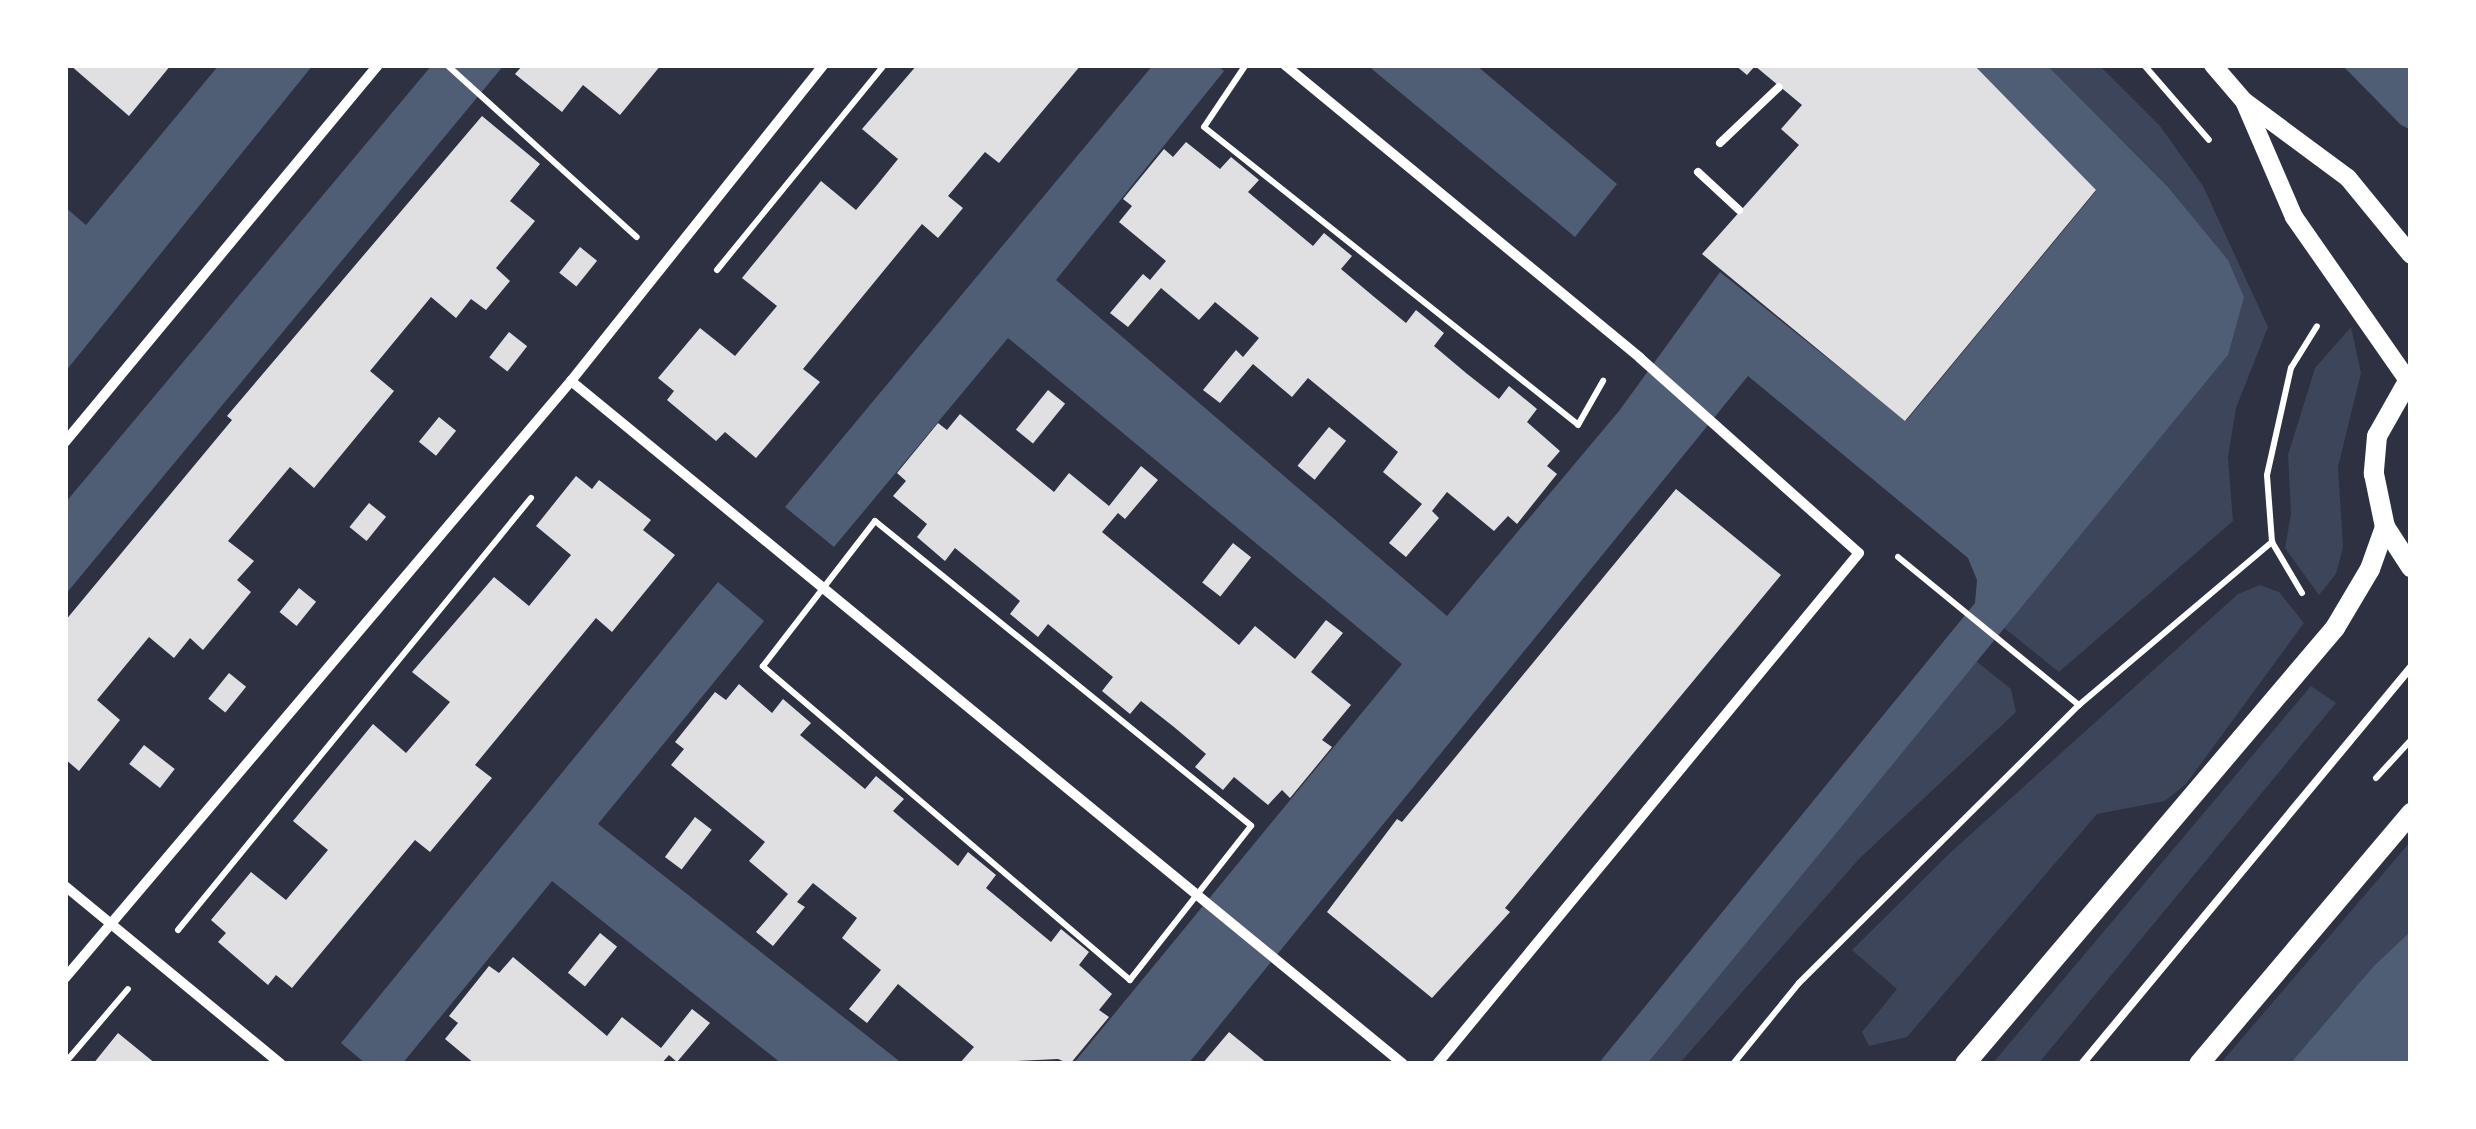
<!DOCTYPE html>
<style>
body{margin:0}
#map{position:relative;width:2476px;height:1129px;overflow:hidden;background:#2d3142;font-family:Raleway,sans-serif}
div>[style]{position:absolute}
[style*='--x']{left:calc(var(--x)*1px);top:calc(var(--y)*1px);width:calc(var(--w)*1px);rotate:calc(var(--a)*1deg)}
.green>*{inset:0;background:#3c4559}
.water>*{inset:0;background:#4f5d75}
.building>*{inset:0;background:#e0e0e3;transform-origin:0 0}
.path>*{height:6px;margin:-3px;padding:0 3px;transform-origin:3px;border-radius:3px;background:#fff}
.service>*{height:8px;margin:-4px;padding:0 4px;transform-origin:4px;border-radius:4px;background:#fff}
.minor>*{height:10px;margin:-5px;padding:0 5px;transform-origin:5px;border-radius:5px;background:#fff}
.tertiary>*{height:18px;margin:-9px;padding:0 9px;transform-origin:9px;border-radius:9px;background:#fff}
.secondary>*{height:20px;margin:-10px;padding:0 10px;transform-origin:10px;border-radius:10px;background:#fff}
span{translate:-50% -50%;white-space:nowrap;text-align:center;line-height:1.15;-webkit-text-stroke:9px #fff;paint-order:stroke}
.frame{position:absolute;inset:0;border:68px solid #fff;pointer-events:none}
</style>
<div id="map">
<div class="green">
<div style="clip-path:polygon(2047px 65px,2099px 65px,2160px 126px,2203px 186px,2268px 327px,2236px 408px,2228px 457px,2233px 521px,2059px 672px,2003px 627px,2228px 355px,2167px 186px)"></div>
<div style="clip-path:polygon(2351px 327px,2361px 373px,2338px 467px,2343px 547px,2336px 574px,2319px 595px,2285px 548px,2291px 514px,2288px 455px,2315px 368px)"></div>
<div style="clip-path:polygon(2260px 585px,2279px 592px,2304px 623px,2186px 784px,2165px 801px,2097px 814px,1907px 1037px,1869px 1046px,1862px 1032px,1897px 989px,1852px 950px,1951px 852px,2238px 594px)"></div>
<div style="clip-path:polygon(1976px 661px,2011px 689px,2016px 712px,1859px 859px,1679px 1064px,1647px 1064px)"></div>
<div style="clip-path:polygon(2311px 686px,2336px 703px,2038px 1064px,1992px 1064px)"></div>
<div style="clip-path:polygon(2411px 841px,2411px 931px,2290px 1064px,2220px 1064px)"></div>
</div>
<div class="water">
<div style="clip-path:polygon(219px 65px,313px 65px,65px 372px,65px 207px,86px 225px)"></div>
<div style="clip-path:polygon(432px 65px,504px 65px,65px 595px,65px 503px)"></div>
<div style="clip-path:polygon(1153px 65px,1217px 65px,1224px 71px,1056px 280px,1447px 616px,1619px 411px,1720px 272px,1906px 421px,2096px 191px,1974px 65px,2047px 65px,2167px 186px,2228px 260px,2244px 297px,2228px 355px,1647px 1064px,1598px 1064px,1975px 603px,1977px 580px,1968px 558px,1748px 376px,1188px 1064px,1073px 1064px,1402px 664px,1008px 338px,834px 547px,785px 507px)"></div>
<div style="clip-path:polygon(1367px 65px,1476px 65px,1617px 184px,1575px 237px)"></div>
<div style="clip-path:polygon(2342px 65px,2411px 65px,2411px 130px,2401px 125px)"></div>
<div style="clip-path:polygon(718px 582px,764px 621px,598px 824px,903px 1064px,782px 1064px,552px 881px,402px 1064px,366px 1064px,341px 1043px)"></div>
<div style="clip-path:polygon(2411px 931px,2411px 1064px,2290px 1064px,2374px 966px)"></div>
</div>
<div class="building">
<div style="clip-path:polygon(70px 65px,171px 65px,129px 116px)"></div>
<div style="clip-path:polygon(523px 65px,661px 65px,620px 115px,583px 85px,562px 112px,515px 74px)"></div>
<div style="clip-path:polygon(917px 65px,1081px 65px,999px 163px,985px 152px,948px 196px,963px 208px,938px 238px,922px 224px,803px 369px,820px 382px,756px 458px,725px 432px,716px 441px,667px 400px,674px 391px,658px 378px,700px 328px,735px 356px,777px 306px,742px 278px,821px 181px,856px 210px,877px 185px,898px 159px,862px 129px)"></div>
<div style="clip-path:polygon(1735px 65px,1974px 65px,2096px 190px,1905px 421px,1702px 254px,1799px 145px,1781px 129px,1802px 105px,1755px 66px,1747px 75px)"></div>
<div style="clip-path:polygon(482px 116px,540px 164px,510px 201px,535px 221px,496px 268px,510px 281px,486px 310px,471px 299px,456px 318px,431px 297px,370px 371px,394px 391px,314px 488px,290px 467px,228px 541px,254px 561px,237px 580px,251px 592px,203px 650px,190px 638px,174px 658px,149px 637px,97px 700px,120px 720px,79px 771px,65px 759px,65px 621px,232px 420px,227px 416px)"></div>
<div style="clip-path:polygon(1186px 142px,1220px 169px,1231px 157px,1259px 180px,1248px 192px,1313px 246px,1324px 233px,1352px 256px,1341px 269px,1373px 296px,1406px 323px,1416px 310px,1444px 333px,1434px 346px,1466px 373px,1499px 399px,1509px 386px,1537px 409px,1527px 422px,1560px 451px,1547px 466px,1557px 474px,1517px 524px,1508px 516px,1494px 531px,1447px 492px,1432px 511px,1439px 518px,1406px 557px,1389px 543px,1422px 504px,1383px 472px,1398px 452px,1308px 378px,1292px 397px,1253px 364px,1220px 403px,1203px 390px,1236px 350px,1243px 357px,1259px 338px,1215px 302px,1199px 320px,1161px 288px,1128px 327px,1110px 313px,1143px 274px,1150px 280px,1166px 261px,1119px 222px,1132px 206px,1123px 199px,1164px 149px,1173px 157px)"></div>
<div style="left:580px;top:247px;width:22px;height:33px;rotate:39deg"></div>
<div style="left:509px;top:332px;width:23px;height:32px;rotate:38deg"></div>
<div style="left:1048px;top:390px;width:22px;height:51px;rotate:39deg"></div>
<div style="clip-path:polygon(960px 414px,1054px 492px,1069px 473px,1109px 506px,1141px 466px,1158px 480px,1125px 519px,1118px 513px,1102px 532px,1239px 645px,1255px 626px,1295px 659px,1326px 620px,1343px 633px,1311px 672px,1351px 705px,1322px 740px,1332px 747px,1290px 798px,1282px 790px,1268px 805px,1234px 777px,1223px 790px,1195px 767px,1206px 754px,1174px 727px,1141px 701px,1130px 714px,1102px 691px,1113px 677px,1081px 651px,1048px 624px,1038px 637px,1010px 614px,1020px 601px,955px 548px,945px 561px,917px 537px,927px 524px,893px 496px,906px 481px,897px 473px,938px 423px,947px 430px)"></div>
<div style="left:439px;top:417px;width:22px;height:32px;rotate:39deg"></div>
<div style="left:1329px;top:427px;width:22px;height:50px;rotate:39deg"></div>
<div style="clip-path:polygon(576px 476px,592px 489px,599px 480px,651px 520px,643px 530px,675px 555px,612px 632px,596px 618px,475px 765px,492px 778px,430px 852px,415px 840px,292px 988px,276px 975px,268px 985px,218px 942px,226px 933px,211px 920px,251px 872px,286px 900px,328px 850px,293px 821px,373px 724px,406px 753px,450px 702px,412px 672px,494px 577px,529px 606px,571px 555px,536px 526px)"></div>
<div style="clip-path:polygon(1676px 489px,1781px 575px,1505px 908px,1510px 912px,1432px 998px,1327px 912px,1397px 819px,1402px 822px)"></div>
<div style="left:369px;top:503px;width:22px;height:31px;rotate:39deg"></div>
<div style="left:1233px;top:543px;width:23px;height:50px;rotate:38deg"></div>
<div style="left:299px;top:588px;width:22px;height:31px;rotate:39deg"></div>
<div style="left:229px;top:673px;width:22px;height:33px;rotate:39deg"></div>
<div style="clip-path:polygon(739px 684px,772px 713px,783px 699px,811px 723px,800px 735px,865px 789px,876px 776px,904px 799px,893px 811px,958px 866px,968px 852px,996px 875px,986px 888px,1051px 942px,1061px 929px,1089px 952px,1079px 965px,1112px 994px,1099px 1010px,1109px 1017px,1070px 1064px,1058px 1059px,959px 1064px,974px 1047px,898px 984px,867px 1023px,849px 1009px,881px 970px,842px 938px,857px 918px,813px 883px,797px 902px,805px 907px,773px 946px,756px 932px,788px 894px,749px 861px,765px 842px,671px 765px,684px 749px,675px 742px,715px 692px,726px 700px)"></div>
<div style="left:144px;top:745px;width:39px;height:24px;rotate:38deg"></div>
<div style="left:695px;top:817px;width:21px;height:50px;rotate:37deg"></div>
<div style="left:600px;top:933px;width:22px;height:51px;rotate:39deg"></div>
<div style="clip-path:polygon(513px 957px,607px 1036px,622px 1017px,661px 1048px,692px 1009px,710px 1023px,677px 1062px,669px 1055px,661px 1064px,475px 1064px,445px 1039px,458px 1023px,449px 1016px,489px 966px,499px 973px)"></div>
<div style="clip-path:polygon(1229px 1032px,1268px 1064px,1202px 1064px)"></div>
<div style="clip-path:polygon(118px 1033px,156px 1064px,93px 1064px)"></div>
</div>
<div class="path">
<div style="--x:447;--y:65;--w:256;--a:42.2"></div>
<div style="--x:2144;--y:65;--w:99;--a:49.1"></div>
<div style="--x:1245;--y:66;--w:73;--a:123.9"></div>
<div style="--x:1204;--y:127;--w:478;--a:38.5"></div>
<div style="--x:1578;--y:425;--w:51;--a:-60.4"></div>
<div style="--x:717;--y:270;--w:264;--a:-50.8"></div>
<div style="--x:875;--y:521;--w:484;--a:39"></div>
<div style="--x:1251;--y:826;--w:196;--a:128.2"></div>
<div style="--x:1130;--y:980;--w:483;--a:-139.5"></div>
<div style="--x:763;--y:666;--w:183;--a:-52.3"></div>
<div style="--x:1898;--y:557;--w:234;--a:39.3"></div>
<div style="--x:2302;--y:593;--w:59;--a:-120.5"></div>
<div style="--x:2272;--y:542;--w:67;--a:-94.3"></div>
<div style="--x:2267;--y:475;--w:110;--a:-77.4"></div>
<div style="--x:2291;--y:368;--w:49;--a:-58.2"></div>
<div style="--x:2376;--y:778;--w:52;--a:-47.4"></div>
<div style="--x:178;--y:930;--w:558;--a:-50.75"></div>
<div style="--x:65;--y:1063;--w:97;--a:-49.6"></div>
<div style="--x:427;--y:1064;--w:1;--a:0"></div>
<div style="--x:1733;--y:1064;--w:104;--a:-50.8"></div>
<div style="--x:1799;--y:983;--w:395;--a:-44.8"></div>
<div style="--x:2079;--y:705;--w:253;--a:-40.2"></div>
</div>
<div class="service">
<div style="--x:1720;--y:143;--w:81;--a:-43.5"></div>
<div style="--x:1698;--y:172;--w:56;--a:42.8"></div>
<div style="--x:2082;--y:1064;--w:516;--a:-50.35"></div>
</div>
<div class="minor">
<div style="--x:1285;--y:65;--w:460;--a:39.5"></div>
<div style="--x:1640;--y:358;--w:293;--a:41.7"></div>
<div style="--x:1859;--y:553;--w:663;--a:129.55"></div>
<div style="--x:571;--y:381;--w:1076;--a:39.38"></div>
<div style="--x:65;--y:442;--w:490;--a:-50.3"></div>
<div style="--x:65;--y:886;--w:280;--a:39.5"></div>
<div style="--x:65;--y:978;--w:783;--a:-49.72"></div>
<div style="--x:571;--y:381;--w:404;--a:-51.4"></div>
</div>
<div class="tertiary">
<div style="--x:2213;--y:65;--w:48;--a:49.3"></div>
<div style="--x:2244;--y:101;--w:129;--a:36.5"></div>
<div style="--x:2348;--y:178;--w:99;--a:50.7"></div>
<div style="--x:2244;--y:101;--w:126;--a:66.7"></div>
<div style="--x:2294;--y:217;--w:198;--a:55.1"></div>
</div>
<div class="secondary">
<div style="--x:2411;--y:376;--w:69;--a:119.5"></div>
<div style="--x:2377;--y:436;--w:38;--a:95"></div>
<div style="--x:2374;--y:474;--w:54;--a:78.3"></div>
<div style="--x:2385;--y:527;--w:48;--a:57"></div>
<div style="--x:1965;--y:1064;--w:572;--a:-49.68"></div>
<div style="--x:2335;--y:628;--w:69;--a:-59.3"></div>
<div style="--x:2370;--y:569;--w:45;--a:-70.3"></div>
<div style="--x:2199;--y:1064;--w:329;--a:-49.8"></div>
</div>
<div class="frame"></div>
</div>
